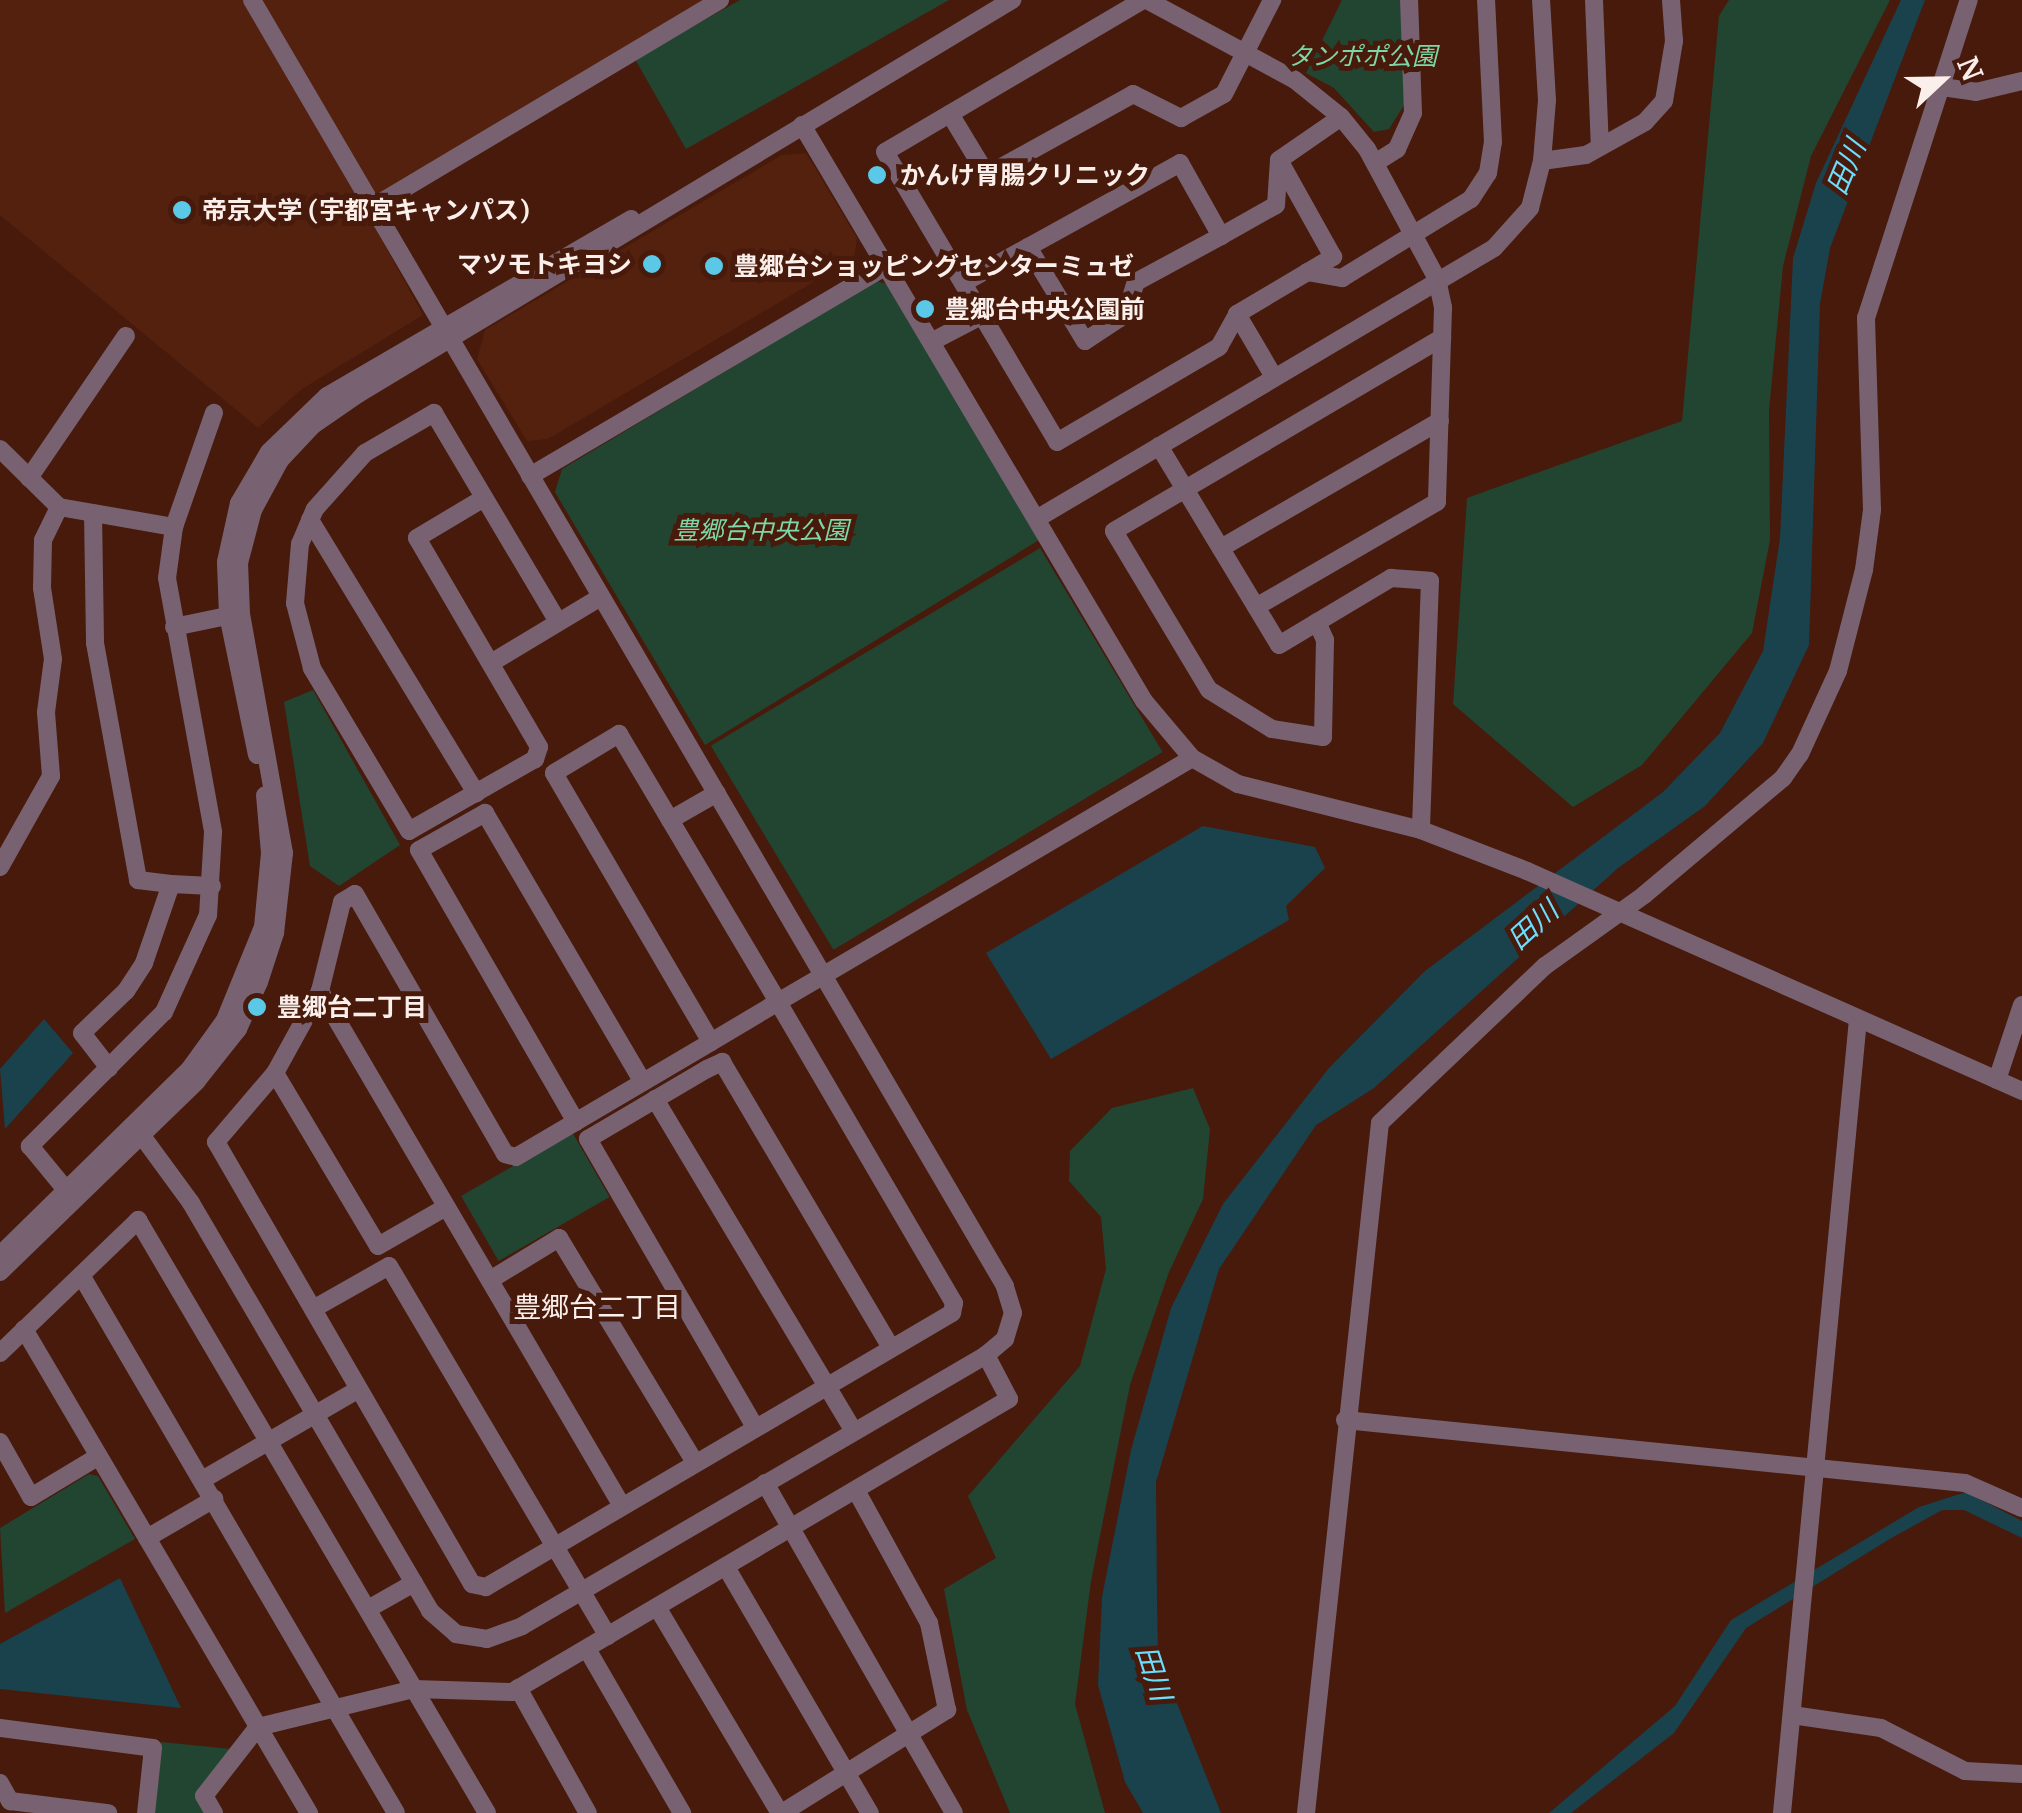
<!DOCTYPE html>
<meta charset="utf-8">
<style>
body{margin:0}
#map{position:relative;width:2022px;height:1813px;overflow:hidden;background:#471a0b;font-family:Merriweather,"Noto Sans JP",serif}
div>[style]{position:absolute}
[style*='--x']{left:calc(var(--x)*1px);top:calc(var(--y)*1px);width:calc(var(--w)*1px);rotate:calc(var(--a)*1deg)}
.built>*{inset:0;background:#55210f}
.green>*{inset:0;background:#224532;transform-origin:0 0}
.water>*{inset:0;background:#19424d}
.minor>*{height:18px;margin:-9px;padding:0 9px;transform-origin:9px;border-radius:9px;background:#786271}
.dots>*{width:28px;height:28px;translate:-50% -50%;box-sizing:border-box;border:5px solid #471a0b;border-radius:50%}
span{translate:-50% -50%;white-space:nowrap;text-align:center;line-height:1.15;-webkit-text-stroke:10px #471a0b;paint-order:stroke}
.park-label{font-size:25px;color:#7dd7a6;font-style:italic}
.poi-label{font-size:25px;color:#fbefeb;font-weight:700}
.left{translate:0 -50%;text-align:left}
.right{translate:-100% -50%;text-align:right}
.water-label{font-size:28px;color:#6cdefd;font-style:italic}
.neighbourhood-label{font-size:28px;color:#fbefeb}
.north{position:absolute;left:1892px;top:30px;width:100px;height:100px;-webkit-text-stroke:8px #471a0b;paint-order:stroke;rotate:68deg;font-size:28px;font-weight:700;line-height:40px;text-align:center;color:#fbefeb}
.north::after{content:'';display:block;margin:auto;width:35px;height:45px;background:#fbefeb;clip-path:polygon(50% 0,100% 100%,50% 72%,0 100%)}
</style>
<div id="map">
<div class="built">
<div style="clip-path:polygon(0 0,705px 0,362px 204px,423px 315px,302px 389px,258px 428px,0 215px)"></div>
<div style="clip-path:polygon(806px 153px,857px 238px,854px 258px,548px 439px,527px 441px,477px 359px,485px 330px,782px 155px)"></div>
</div>
<div class="green">
<div style="clip-path:polygon(740px 0,949px 0,686px 149px,635px 59px)"></div>
<div style="clip-path:polygon(1342px 0,1402px 0,1406px 102px,1389px 129px,1374px 132px,1334px 88px,1306px 73px)"></div>
<div style="clip-path:polygon(1729px 0,1890px 0,1811px 156px,1783px 266px,1769px 410px,1770px 540px,1752px 633px,1642px 765px,1573px 807px,1453px 704px,1467px 498px,1682px 421px,1719px 16px)"></div>
<div style="clip-path:polygon(876px 281px,894px 286px,1039px 540px,705px 745px,555px 492px,562px 469px)"></div>
<div style="left:1040px;top:548px;width:238px;height:384px;rotate:59deg"></div>
<div style="clip-path:polygon(313px 690px,400px 845px,339px 886px,310px 866px,284px 702px)"></div>
<div style="clip-path:polygon(1193px 1088px,1210px 1129px,1203px 1199px,1169px 1272px,1130px 1385px,1091px 1581px,1075px 1704px,1105px 1813px,1010px 1813px,967px 1710px,944px 1589px,996px 1558px,968px 1496px,1080px 1366px,1106px 1269px,1101px 1217px,1069px 1181px,1070px 1151px,1112px 1108px)"></div>
<div style="left:572px;top:1132px;width:75px;height:128px;rotate:60deg"></div>
<div style="clip-path:polygon(89px 1474px,98px 1476px,135px 1539px,5px 1613px,0 1528px)"></div>
<div style="clip-path:polygon(161px 1742px,231px 1749px,196px 1799px,204px 1813px,153px 1813px)"></div>
</div>
<div class="water">
<div style="clip-path:polygon(1901px 0,1925px 0,1830px 248px,1820px 304px,1809px 645px,1763px 743px,1705px 806px,1618px 868px,1374px 1088px,1316px 1125px,1219px 1269px,1156px 1482px,1157px 1601px,1158px 1656px,1221px 1813px,1143px 1813px,1125px 1782px,1098px 1685px,1102px 1597px,1131px 1450px,1171px 1308px,1223px 1204px,1329px 1068px,1425px 971px,1663px 792px,1720px 733px,1763px 651px,1780px 538px,1793px 258px,1816px 183px)"></div>
<div style="clip-path:polygon(1203px 826px,1315px 847px,1325px 868px,1286px 906px,1289px 920px,1051px 1059px,986px 953px)"></div>
<div style="clip-path:polygon(44px 1019px,73px 1053px,5px 1129px,0 1069px)"></div>
<div style="clip-path:polygon(1966px 1492px,2022px 1521px,2022px 1538px,1964px 1510px,1942px 1510px,1888px 1540px,1746px 1628px,1674px 1733px,1571px 1813px,1549px 1813px,1675px 1706px,1731px 1620px,1919px 1507px)"></div>
<div style="clip-path:polygon(120px 1578px,181px 1708px,0 1689px,0 1644px)"></div>
</div>
<div class="minor">
<div style="--x:1143;--y:0;--w:299;--a:149.5"></div>
<div style="--x:885;--y:152;--w:337;--a:59.3"></div>
<div style="--x:1057;--y:442;--w:188;--a:-30.4"></div>
<div style="--x:1219;--y:347;--w:38;--a:-61"></div>
<div style="--x:1237;--y:314;--w:112;--a:-30.7"></div>
<div style="--x:1333;--y:257;--w:111;--a:-119.1"></div>
<div style="--x:1147;--y:0;--w:168;--a:28.4"></div>
<div style="--x:1295;--y:80;--w:59;--a:38.8"></div>
<div style="--x:1341;--y:117;--w:41;--a:50.9"></div>
<div style="--x:1367;--y:149;--w:148;--a:61.7"></div>
<div style="--x:1437;--y:279;--w:30;--a:78"></div>
<div style="--x:1443;--y:308;--w:194;--a:91.8"></div>
<div style="--x:1437;--y:502;--w:209;--a:149.9"></div>
<div style="--x:1594;--y:0;--w:147;--a:87.7"></div>
<div style="--x:1942;--y:87;--w:34;--a:8"></div>
<div style="--x:1976;--y:92;--w:47;--a:-13.4"></div>
<div style="--x:950;--y:114;--w:71;--a:58.8"></div>
<div style="--x:987;--y:175;--w:167;--a:-29"></div>
<div style="--x:1133;--y:94;--w:54;--a:26.6"></div>
<div style="--x:1181;--y:118;--w:49;--a:-29.2"></div>
<div style="--x:1224;--y:94;--w:106;--a:-62.9"></div>
<div style="--x:802;--y:125;--w:670;--a:59.3"></div>
<div style="--x:1144;--y:701;--w:75;--a:49.9"></div>
<div style="--x:1192;--y:758;--w:53;--a:29.5"></div>
<div style="--x:1238;--y:784;--w:189;--a:14.1"></div>
<div style="--x:1421;--y:830;--w:114;--a:21.1"></div>
<div style="--x:1527;--y:871;--w:542;--a:23.96"></div>
<div style="--x:1542;--y:161;--w:44;--a:-7.8"></div>
<div style="--x:1586;--y:155;--w:68;--a:-29.2"></div>
<div style="--x:1645;--y:122;--w:28;--a:-48"></div>
<div style="--x:1664;--y:101;--w:61;--a:-80.5"></div>
<div style="--x:1674;--y:41;--w:41;--a:-94.2"></div>
<div style="--x:1375;--y:163;--w:26;--a:-32"></div>
<div style="--x:1397;--y:149;--w:39;--a:-66"></div>
<div style="--x:1413;--y:113;--w:113;--a:-92"></div>
<div style="--x:373;--y:207;--w:404;--a:-30.8"></div>
<div style="--x:1028;--y:247;--w:110;--a:58.8"></div>
<div style="--x:1085;--y:341;--w:49;--a:-33.4"></div>
<div style="--x:1126;--y:314;--w:34;--a:-73"></div>
<div style="--x:1136;--y:282;--w:97;--a:-28.4"></div>
<div style="--x:1307;--y:272;--w:36;--a:10"></div>
<div style="--x:1342;--y:278;--w:151;--a:-31.5"></div>
<div style="--x:1471;--y:199;--w:31;--a:-57"></div>
<div style="--x:1488;--y:173;--w:31;--a:-81"></div>
<div style="--x:1493;--y:142;--w:142;--a:-92.8"></div>
<div style="--x:963;--y:283;--w:248;--a:-28.9"></div>
<div style="--x:1180;--y:163;--w:84;--a:60.7"></div>
<div style="--x:1221;--y:236;--w:63;--a:-29.4"></div>
<div style="--x:1276;--y:205;--w:45;--a:-86.2"></div>
<div style="--x:1279;--y:160;--w:75;--a:-34.7"></div>
<div style="--x:1237;--y:314;--w:73;--a:59.6"></div>
<div style="--x:933;--y:341;--w:54;--a:-27.5"></div>
<div style="--x:1159;--y:446;--w:232;--a:58.9"></div>
<div style="--x:1279;--y:645;--w:131;--a:-30.9"></div>
<div style="--x:1391;--y:578;--w:39;--a:4"></div>
<div style="--x:1430;--y:581;--w:249;--a:92.1"></div>
<div style="--x:0;--y:449;--w:83;--a:44.5"></div>
<div style="--x:530;--y:476;--w:416;--a:-30.5"></div>
<div style="--x:29;--y:478;--w:172;--a:-55.7"></div>
<div style="--x:484;--y:498;--w:78;--a:149.2"></div>
<div style="--x:417;--y:538;--w:242;--a:59.7"></div>
<div style="--x:539;--y:747;--w:13;--a:108"></div>
<div style="--x:535;--y:759;--w:145;--a:150.3"></div>
<div style="--x:409;--y:831;--w:190;--a:-120.8"></div>
<div style="--x:312;--y:668;--w:67;--a:-104.7"></div>
<div style="--x:295;--y:603;--w:59;--a:-85.2"></div>
<div style="--x:300;--y:544;--w:38;--a:-67"></div>
<div style="--x:315;--y:509;--w:75;--a:-48.2"></div>
<div style="--x:365;--y:453;--w:80;--a:-30.1"></div>
<div style="--x:434;--y:413;--w:243;--a:59.3"></div>
<div style="--x:93;--y:513;--w:130;--a:89.1"></div>
<div style="--x:95;--y:643;--w:241;--a:79.7"></div>
<div style="--x:138;--y:880;--w:33;--a:7"></div>
<div style="--x:1038;--y:518;--w:530;--a:-30.63"></div>
<div style="--x:1494;--y:248;--w:54;--a:-48"></div>
<div style="--x:1530;--y:208;--w:49;--a:-75.7"></div>
<div style="--x:1542;--y:161;--w:61;--a:-85.3"></div>
<div style="--x:1547;--y:100;--w:100;--a:-93.4"></div>
<div style="--x:310;--y:520;--w:320;--a:58.7"></div>
<div style="--x:174;--y:527;--w:121;--a:-70.7"></div>
<div style="--x:1221;--y:548;--w:253;--a:-30.1"></div>
<div style="--x:1317;--y:622;--w:20;--a:66"></div>
<div style="--x:1325;--y:640;--w:97;--a:91.2"></div>
<div style="--x:1323;--y:737;--w:52;--a:-171.1"></div>
<div style="--x:1272;--y:729;--w:74;--a:-148.2"></div>
<div style="--x:1209;--y:690;--w:185;--a:-120.9"></div>
<div style="--x:1114;--y:531;--w:381;--a:-30.5"></div>
<div style="--x:174;--y:627;--w:64;--a:-11.7"></div>
<div style="--x:491;--y:663;--w:128;--a:-31"></div>
<div style="--x:257;--y:755;--w:143;--a:-101.7"></div>
<div style="--x:228;--y:615;--w:53;--a:-92.2"></div>
<div style="--x:226;--y:562;--w:60;--a:-77.6"></div>
<div style="--x:239;--y:503;--w:59;--a:-59.5"></div>
<div style="--x:269;--y:452;--w:81;--a:-44"></div>
<div style="--x:327;--y:396;--w:352;--a:-30.2"></div>
<div style="--x:670;--y:820;--w:54;--a:-29.9"></div>
<div style="--x:0;--y:867;--w:104;--a:-60.7"></div>
<div style="--x:51;--y:776;--w:64;--a:-94.5"></div>
<div style="--x:46;--y:712;--w:53;--a:-82.5"></div>
<div style="--x:53;--y:659;--w:72;--a:-98.8"></div>
<div style="--x:42;--y:588;--w:48;--a:-88.8"></div>
<div style="--x:43;--y:540;--w:37;--a:-64"></div>
<div style="--x:59;--y:507;--w:117;--a:9.9"></div>
<div style="--x:174;--y:527;--w:51;--a:97.8"></div>
<div style="--x:167;--y:578;--w:258;--a:79.7"></div>
<div style="--x:213;--y:832;--w:83;--a:93.4"></div>
<div style="--x:208;--y:915;--w:107;--a:114.4"></div>
<div style="--x:164;--y:1012;--w:190;--a:135"></div>
<div style="--x:30;--y:1146;--w:65;--a:50.6"></div>
<div style="--x:320;--y:991;--w:597;--a:59.61"></div>
<div style="--x:711;--y:1042;--w:311;--a:-120.3"></div>
<div style="--x:554;--y:773;--w:76;--a:-31"></div>
<div style="--x:619;--y:734;--w:312;--a:59.3"></div>
<div style="--x:778;--y:1002;--w:349;--a:59.7"></div>
<div style="--x:954;--y:1303;--w:10;--a:101"></div>
<div style="--x:952;--y:1313;--w:541;--a:149.55"></div>
<div style="--x:486;--y:1587;--w:14;--a:-168"></div>
<div style="--x:472;--y:1584;--w:511;--a:-120.08"></div>
<div style="--x:216;--y:1142;--w:91;--a:-49.5"></div>
<div style="--x:275;--y:1073;--w:94;--a:-61.2"></div>
<div style="--x:320;--y:991;--w:92;--a:-76.1"></div>
<div style="--x:342;--y:902;--w:15;--a:-32"></div>
<div style="--x:355;--y:894;--w:300;--a:60"></div>
<div style="--x:505;--y:1154;--w:11;--a:15"></div>
<div style="--x:516;--y:1157;--w:226;--a:-30.5"></div>
<div style="--x:711;--y:1042;--w:78;--a:-30.8"></div>
<div style="--x:778;--y:1002;--w:53;--a:-30.4"></div>
<div style="--x:824;--y:975;--w:427;--a:-30.5"></div>
<div style="--x:109;--y:1068;--w:44;--a:-127.6"></div>
<div style="--x:82;--y:1033;--w:61;--a:-43.7"></div>
<div style="--x:126;--y:991;--w:33;--a:-57"></div>
<div style="--x:144;--y:963;--w:83;--a:-71.1"></div>
<div style="--x:171;--y:884;--w:41;--a:2.8"></div>
<div style="--x:275;--y:1073;--w:201;--a:59.2"></div>
<div style="--x:378;--y:1246;--w:78;--a:-29.8"></div>
<div style="--x:1997;--y:1080;--w:79;--a:-71.6"></div>
<div style="--x:655;--y:1099;--w:387;--a:59.1"></div>
<div style="--x:576;--y:1122;--w:314;--a:-120"></div>
<div style="--x:419;--y:850;--w:76;--a:-29.3"></div>
<div style="--x:485;--y:813;--w:312;--a:59.6"></div>
<div style="--x:134;--y:1125;--w:97;--a:53.8"></div>
<div style="--x:191;--y:1203;--w:473;--a:59.6"></div>
<div style="--x:430;--y:1611;--w:35;--a:41"></div>
<div style="--x:456;--y:1634;--w:31;--a:9"></div>
<div style="--x:487;--y:1639;--w:37;--a:-20"></div>
<div style="--x:522;--y:1626;--w:537;--a:-30.29"></div>
<div style="--x:986;--y:1355;--w:25;--a:-40"></div>
<div style="--x:1005;--y:1339;--w:27;--a:-73"></div>
<div style="--x:1013;--y:1313;--w:28;--a:-107"></div>
<div style="--x:1005;--y:1286;--w:1490;--a:-120.35"></div>
<div style="--x:0;--y:1255;--w:264;--a:-44.4"></div>
<div style="--x:189;--y:1070;--w:62;--a:-54.2"></div>
<div style="--x:225;--y:1020;--w:100;--a:-67.8"></div>
<div style="--x:263;--y:927;--w:74;--a:-84.6"></div>
<div style="--x:270;--y:853;--w:58;--a:-94.9"></div>
<div style="--x:0;--y:1272;--w:273;--a:-44.1"></div>
<div style="--x:196;--y:1082;--w:68;--a:-51.6"></div>
<div style="--x:238;--y:1029;--w:51;--a:-65.9"></div>
<div style="--x:259;--y:982;--w:52;--a:-71.9"></div>
<div style="--x:275;--y:933;--w:81;--a:-83.6"></div>
<div style="--x:284;--y:853;--w:243;--a:-100.2"></div>
<div style="--x:241;--y:614;--w:51;--a:-92.2"></div>
<div style="--x:239;--y:563;--w:55;--a:-75.2"></div>
<div style="--x:253;--y:510;--w:57;--a:-61.6"></div>
<div style="--x:280;--y:460;--w:48;--a:-46.7"></div>
<div style="--x:313;--y:425;--w:55;--a:-34.6"></div>
<div style="--x:358;--y:394;--w:764;--a:-31.07"></div>
<div style="--x:81;--y:1275;--w:623;--a:59.65"></div>
<div style="--x:490;--y:1280;--w:81;--a:-31.3"></div>
<div style="--x:559;--y:1238;--w:263;--a:58.8"></div>
<div style="--x:313;--y:1309;--w:87;--a:-29.5"></div>
<div style="--x:389;--y:1266;--w:430;--a:59.4"></div>
<div style="--x:24;--y:1329;--w:562;--a:59.51"></div>
<div style="--x:0;--y:1353;--w:192;--a:-43.9"></div>
<div style="--x:138;--y:1220;--w:688;--a:59.52"></div>
<div style="--x:1345;--y:1420;--w:623;--a:5.8"></div>
<div style="--x:1965;--y:1483;--w:62;--a:23.7"></div>
<div style="--x:755;--y:1427;--w:333;--a:-120.1"></div>
<div style="--x:588;--y:1139;--w:138;--a:-30.5"></div>
<div style="--x:707;--y:1069;--w:17;--a:-25"></div>
<div style="--x:722;--y:1062;--w:332;--a:59.4"></div>
<div style="--x:0;--y:1442;--w:63;--a:60.6"></div>
<div style="--x:31;--y:1497;--w:79;--a:-31.1"></div>
<div style="--x:202;--y:1480;--w:181;--a:-30.1"></div>
<div style="--x:765;--y:1483;--w:380;--a:60.2"></div>
<div style="--x:147;--y:1538;--w:78;--a:-30.2"></div>
<div style="--x:726;--y:1567;--w:285;--a:59.7"></div>
<div style="--x:657;--y:1607;--w:240;--a:59.2"></div>
<div style="--x:368;--y:1609;--w:53;--a:-29.5"></div>
<div style="--x:587;--y:1649;--w:190;--a:59.9"></div>
<div style="--x:518;--y:1688;--w:143;--a:60.8"></div>
<div style="--x:1792;--y:1715;--w:90;--a:8.3"></div>
<div style="--x:1881;--y:1728;--w:94;--a:27.1"></div>
<div style="--x:1965;--y:1771;--w:57;--a:3"></div>
<div style="--x:0;--y:1728;--w:154;--a:7.4"></div>
<div style="--x:153;--y:1748;--w:65;--a:96.1"></div>
<div style="--x:0;--y:1783;--w:21;--a:61"></div>
<div style="--x:10;--y:1801;--w:99;--a:7"></div>
<div style="--x:214;--y:1813;--w:20;--a:-120"></div>
<div style="--x:204;--y:1796;--w:88;--a:-52"></div>
<div style="--x:258;--y:1727;--w:161;--a:-13.7"></div>
<div style="--x:414;--y:1689;--w:98;--a:1.8"></div>
<div style="--x:512;--y:1692;--w:577;--a:-30.52"></div>
<div style="--x:1009;--y:1399;--w:50;--a:-117.6"></div>
<div style="--x:782;--y:1813;--w:195;--a:-32"></div>
<div style="--x:947;--y:1710;--w:89;--a:-101.7"></div>
<div style="--x:929;--y:1623;--w:152;--a:-118.8"></div>
<div style="--x:1306;--y:1813;--w:694;--a:-83.88"></div>
<div style="--x:1380;--y:1123;--w:228;--a:-43.6"></div>
<div style="--x:1545;--y:966;--w:122;--a:-35.6"></div>
<div style="--x:1644;--y:895;--w:182;--a:-40.1"></div>
<div style="--x:1783;--y:778;--w:29;--a:-55"></div>
<div style="--x:1800;--y:754;--w:91;--a:-65.4"></div>
<div style="--x:1838;--y:671;--w:104;--a:-75.6"></div>
<div style="--x:1864;--y:570;--w:61;--a:-82.4"></div>
<div style="--x:1872;--y:510;--w:192;--a:-91.8"></div>
<div style="--x:1866;--y:318;--w:334;--a:-72.1"></div>
<div style="--x:1782;--y:1813;--w:797;--a:-84.53"></div>
</div>
<div class="dots">
<div style="left:877px;top:175px;background:#5ac8e6"></div>
<div style="left:182px;top:210px;background:#5ac8e6"></div>
<div style="left:652px;top:264px;background:#5ac8e6"></div>
<div style="left:714px;top:266px;background:#5ac8e6"></div>
<div style="left:925px;top:309px;background:#5ac8e6"></div>
<div style="left:257px;top:1007px;background:#5ac8e6"></div>
</div>
<div class="park-label">
<span style="left:1362px;top:56px">タンポポ公園</span>
<span style="left:761px;top:530px">豊郷台中央公園</span>
</div>
<div class="poi-label">
<span class="left" style="left:900px;top:175px">かんけ胃腸クリニック</span>
<span class="left" style="left:202px;top:210px">帝京大学 (宇都宮キャンパス)</span>
<span class="right" style="left:632px;top:264px">マツモトキヨシ</span>
<span class="left" style="left:734px;top:266px">豊郷台ショッピングセンターミュゼ</span>
<span class="left" style="left:945px;top:309px">豊郷台中央公園前</span>
<span class="left" style="left:277px;top:1007px">豊郷台二丁目</span>
</div>
<div class="water-label">
<span style="left:1846px;top:167px;rotate:-67deg">田川</span>
<span style="left:1533px;top:925px;rotate:-42deg">田川</span>
<span style="left:1154px;top:1673px;rotate:72deg">田川</span>
</div>
<div class="neighbourhood-label">
<span style="left:597px;top:1307px">豊郷台二丁目</span>
</div>
<div class="north">N</div>
</div>
